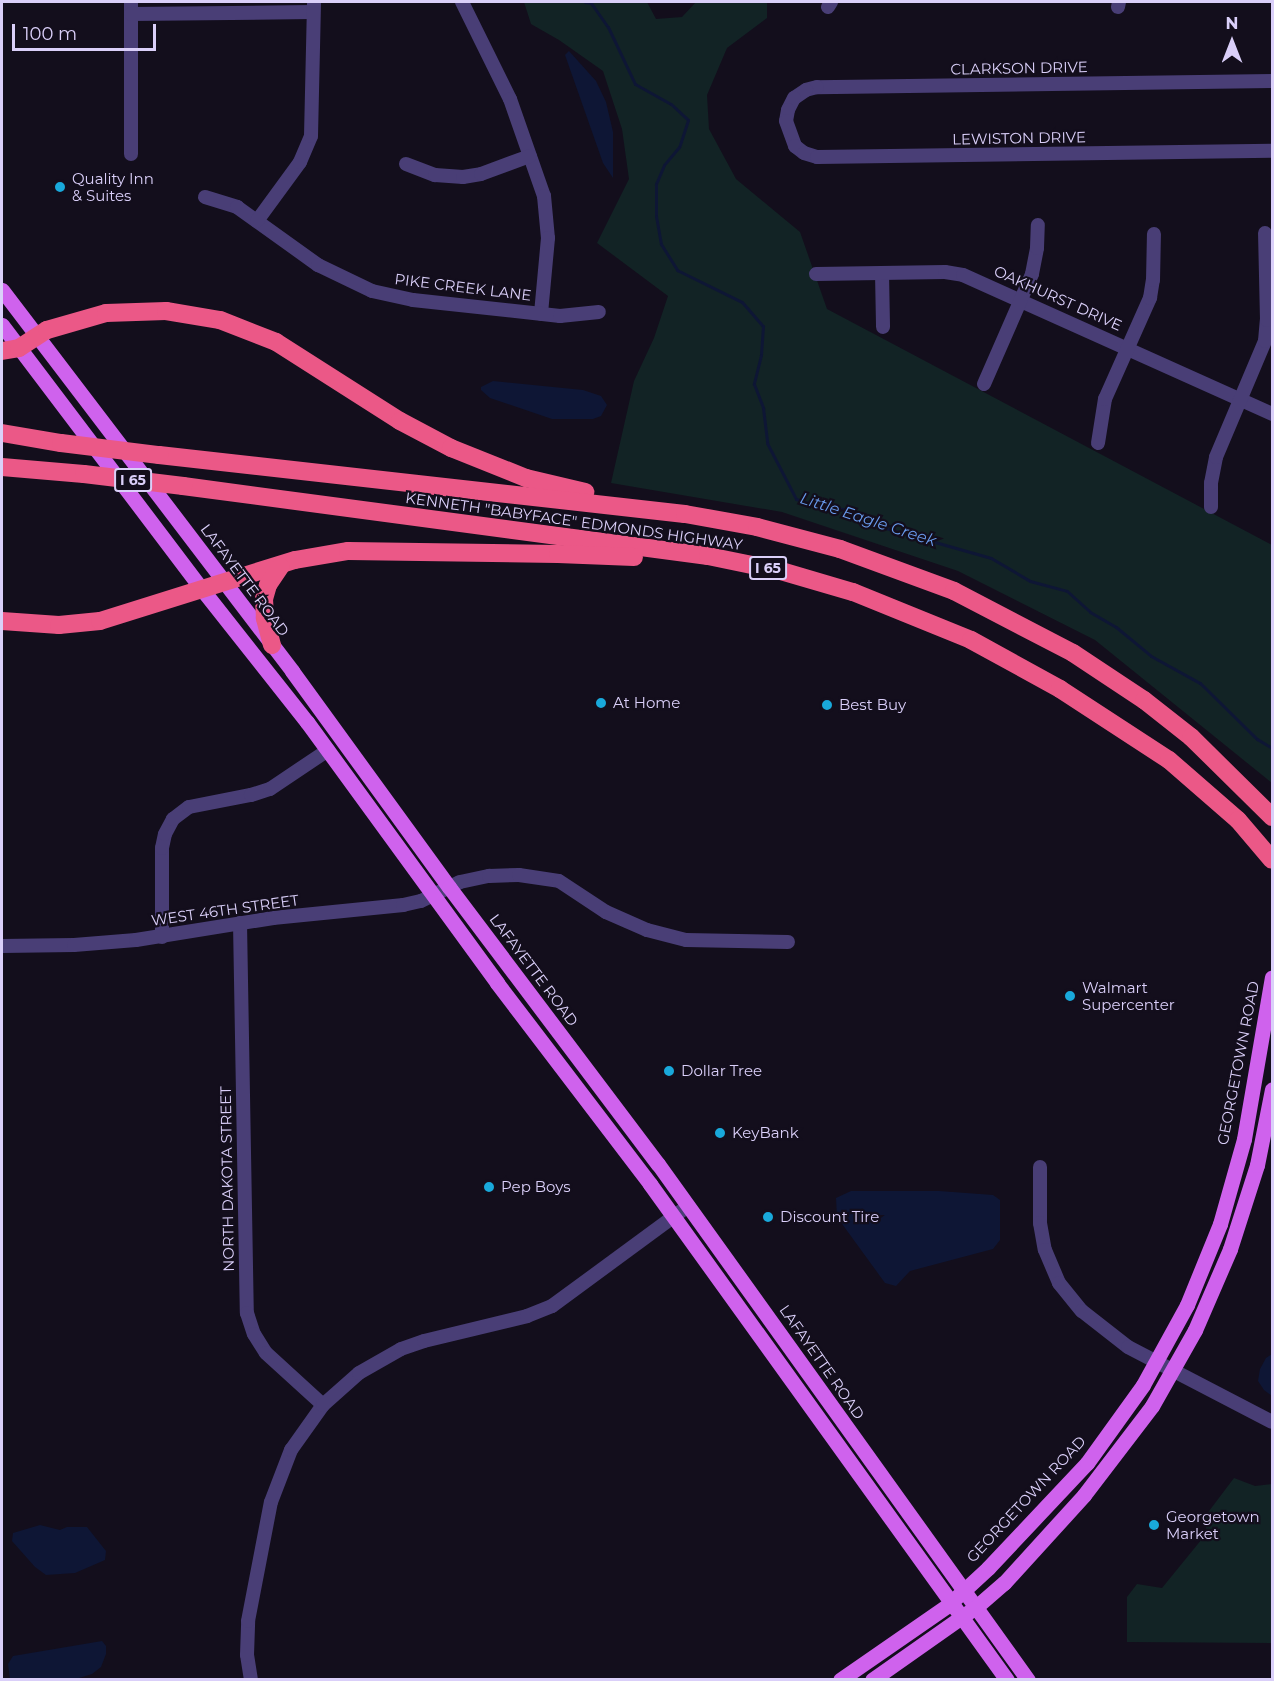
<!DOCTYPE html>
<style>
body{margin:0}
#map{position:relative;width:1274px;height:1681px;overflow:hidden;background:#130e1c;font-family:Montserrat,sans-serif}
div>[style]{position:absolute}
[style*='--x']{left:calc(var(--x)*1px);top:calc(var(--y)*1px);width:calc(var(--w)*1px);rotate:calc(var(--a)*1deg)}
.green>*{inset:0;background:#122325}
.water>*{inset:0;background:#0e1635}
.stream>*{height:3px;margin:-1.5px;padding:0 1.5px;transform-origin:1.5px;border-radius:1.5px;background:#0e1635}
.minor>*{height:14px;margin:-7px;padding:0 7px;transform-origin:7px;border-radius:7px;background:#493e76}
.major>*{height:15px;margin:-7.5px;padding:0 7.5px;transform-origin:7.5px;border-radius:7.5px;background:#cf62ed}
.highway>*{height:18px;margin:-9px;padding:0 9px;transform-origin:9px;border-radius:9px;background:#eb5887}
.highway-bridge>*{height:18px;margin:-9px;padding:0 9px;transform-origin:9px;border-radius:9px;background:#eb5887}
.dots>*{width:16px;height:16px;translate:-50% -50%;box-sizing:border-box;border:3px solid #130e1c;border-radius:50%}
span{translate:-50% -50%;white-space:nowrap;text-align:center;line-height:1.15;-webkit-text-stroke:4.5px #130e1c;paint-order:stroke}
.shield-label span{padding:2px 4px;background:#130e1c;border:2px solid;border-radius:4px;-webkit-text-stroke-width:0}
.shield-label{font-size:14px;color:#dacff9;font-weight:700}
.street-label{font-size:15px;color:#dacff9}
.poi-label{font-size:15px;color:#dacff9}
.left{translate:0 -50%;text-align:left}
.water-label{font-size:16px;color:#699bed;font-style:italic}
.frame{position:absolute;inset:0;border:3px solid #dacff9;pointer-events:none}
.north{position:absolute;left:1202px;top:12px;width:60px;height:60px;-webkit-text-stroke:4px #130e1c;paint-order:stroke;rotate:0deg;font-size:16px;font-weight:700;line-height:24px;text-align:center;color:#dacff9}
.north::after{content:'';display:block;margin:auto;width:21px;height:27px;background:#dacff9;clip-path:polygon(50% 0,100% 100%,50% 72%,0 100%)}
.scale{position:absolute;left:12px;top:24px;width:144px;height:27px;box-sizing:border-box;border:3px solid #dacff9;border-top:0;padding-left:8px;font-size:18px;line-height:21px;white-space:nowrap;color:#dacff9;-webkit-text-stroke:4px #130e1c;paint-order:stroke}
</style>
<div id="map">
<div class="green">
<div style="clip-path:polygon(524px 2px,647px 2px,656px 19px,682px 17px,696px 2px,767px 2px,767px 18px,727px 48px,707px 95px,709px 129px,736px 179px,800px 232px,827px 309px,1272px 545px,1272px 783px,1095px 640px,958px 571px,782px 512px,611px 483px,634px 381px,654px 338px,668px 296px,597px 243px,629px 179px,622px 129px,603px 71px,559px 40px,531px 24px)"></div>
<div style="clip-path:polygon(1234px 1478px,1255px 1486px,1272px 1484px,1272px 1643px,1127px 1642px,1127px 1597px,1137px 1584px,1162px 1588px,1206px 1534px,1206px 1515px)"></div>
</div>
<div class="water">
<div style="clip-path:polygon(569px 51px,596px 81px,606px 102px,613px 132px,613px 178px,603px 163px,565px 55px)"></div>
<div style="clip-path:polygon(493px 381px,583px 390px,601px 396px,607px 405px,601px 416px,593px 419px,552px 419px,490px 398px,481px 390px,481px 387px)"></div>
<div style="clip-path:polygon(851px 1191px,939px 1191px,993px 1195px,1000px 1200px,1000px 1240px,993px 1249px,910px 1271px,896px 1286px,885px 1283px,837px 1217px,836px 1198px)"></div>
<div style="clip-path:polygon(1272px 1354px,1272px 1396px,1264px 1390px,1258px 1381px,1260px 1369px,1266px 1358px)"></div>
<div style="clip-path:polygon(40px 1525px,60px 1530px,67px 1527px,87px 1527px,106px 1551px,105px 1560px,75px 1573px,46px 1575px,35px 1567px,12px 1541px,13px 1533px)"></div>
<div style="clip-path:polygon(102px 1641px,106px 1646px,106px 1654px,101px 1667px,92px 1674px,76px 1679px,10px 1679px,8px 1664px,13px 1656px)"></div>
</div>
<div class="stream">
<div style="--x:585;--y:2;--w:6;--a:9"></div>
<div style="--x:591;--y:3;--w:29;--a:55"></div>
<div style="--x:608;--y:27;--w:63;--a:64.7"></div>
<div style="--x:635;--y:84;--w:41;--a:29.1"></div>
<div style="--x:671;--y:104;--w:23;--a:43"></div>
<div style="--x:688;--y:120;--w:28;--a:108"></div>
<div style="--x:679;--y:147;--w:23;--a:130"></div>
<div style="--x:664;--y:165;--w:21;--a:113"></div>
<div style="--x:656;--y:184;--w:32;--a:90"></div>
<div style="--x:656;--y:216;--w:28;--a:80"></div>
<div style="--x:661;--y:244;--w:31;--a:58"></div>
<div style="--x:677;--y:270;--w:72;--a:26.2"></div>
<div style="--x:742;--y:302;--w:32;--a:49"></div>
<div style="--x:763;--y:326;--w:29;--a:94"></div>
<div style="--x:761;--y:355;--w:30;--a:104"></div>
<div style="--x:754;--y:384;--w:26;--a:69"></div>
<div style="--x:763;--y:408;--w:35;--a:83"></div>
<div style="--x:767;--y:443;--w:63;--a:62.6"></div>
<div style="--x:796;--y:499;--w:25;--a:18"></div>
<div style="--x:820;--y:507;--w:23;--a:5"></div>
<div style="--x:843;--y:509;--w:29;--a:29"></div>
<div style="--x:868;--y:523;--w:128;--a:15.9"></div>
<div style="--x:991;--y:558;--w:45;--a:30.5"></div>
<div style="--x:1030;--y:581;--w:38;--a:15"></div>
<div style="--x:1067;--y:591;--w:31;--a:42"></div>
<div style="--x:1090;--y:612;--w:30;--a:30"></div>
<div style="--x:1116;--y:627;--w:45;--a:39.6"></div>
<div style="--x:1151;--y:656;--w:56;--a:28.9"></div>
<div style="--x:1200;--y:683;--w:80;--a:44.5"></div>
<div style="--x:1257;--y:739;--w:17;--a:31"></div>
</div>
<div class="minor">
<div style="--x:131;--y:2;--w:152;--a:90"></div>
<div style="--x:462;--y:2;--w:108;--a:63.7"></div>
<div style="--x:510;--y:99;--w:103;--a:70.7"></div>
<div style="--x:544;--y:196;--w:42;--a:84.6"></div>
<div style="--x:548;--y:238;--w:76;--a:95.3"></div>
<div style="--x:828;--y:7;--w:6;--a:-59"></div>
<div style="--x:1118;--y:7;--w:5;--a:-79"></div>
<div style="--x:131;--y:14;--w:181;--a:-0.6"></div>
<div style="--x:1272;--y:81;--w:455;--a:179.2"></div>
<div style="--x:817;--y:87;--w:11;--a:165"></div>
<div style="--x:806;--y:90;--w:14;--a:146"></div>
<div style="--x:794;--y:98;--w:13;--a:117"></div>
<div style="--x:788;--y:110;--w:11;--a:100"></div>
<div style="--x:786;--y:121;--w:27;--a:70"></div>
<div style="--x:795;--y:146;--w:11;--a:38"></div>
<div style="--x:804;--y:153;--w:14;--a:17"></div>
<div style="--x:817;--y:157;--w:455;--a:-0.8"></div>
<div style="--x:406;--y:164;--w:31;--a:21"></div>
<div style="--x:435;--y:175;--w:28;--a:4"></div>
<div style="--x:463;--y:177;--w:18;--a:-9"></div>
<div style="--x:481;--y:174;--w:52;--a:-20.2"></div>
<div style="--x:205;--y:197;--w:34;--a:17"></div>
<div style="--x:237;--y:207;--w:100;--a:35.6"></div>
<div style="--x:318;--y:265;--w:60;--a:25.7"></div>
<div style="--x:372;--y:291;--w:42;--a:12.4"></div>
<div style="--x:413;--y:300;--w:148;--a:6.2"></div>
<div style="--x:560;--y:316;--w:39;--a:-6"></div>
<div style="--x:257;--y:221;--w:73;--a:-53.9"></div>
<div style="--x:300;--y:162;--w:28;--a:-67"></div>
<div style="--x:311;--y:136;--w:134;--a:-88.7"></div>
<div style="--x:882;--y:273;--w:54;--a:88.9"></div>
<div style="--x:816;--y:274;--w:129;--a:-0.9"></div>
<div style="--x:945;--y:272;--w:18;--a:9"></div>
<div style="--x:963;--y:275;--w:339;--a:24.2"></div>
<div style="--x:984;--y:384;--w:120;--a:-66.4"></div>
<div style="--x:1032;--y:274;--w:26;--a:-79"></div>
<div style="--x:1037;--y:248;--w:23;--a:-88"></div>
<div style="--x:1098;--y:443;--w:45;--a:-81"></div>
<div style="--x:1105;--y:399;--w:111;--a:-66"></div>
<div style="--x:1150;--y:298;--w:18;--a:-81"></div>
<div style="--x:1153;--y:280;--w:46;--a:-88.8"></div>
<div style="--x:1211;--y:507;--w:24;--a:-90"></div>
<div style="--x:1211;--y:483;--w:26;--a:-79"></div>
<div style="--x:1216;--y:457;--w:126;--a:-67.1"></div>
<div style="--x:1265;--y:341;--w:21;--a:-85"></div>
<div style="--x:1267;--y:320;--w:87;--a:-91.3"></div>
<div style="--x:240;--y:923;--w:390;--a:89"></div>
<div style="--x:247;--y:1313;--w:22;--a:72"></div>
<div style="--x:254;--y:1334;--w:22;--a:58"></div>
<div style="--x:266;--y:1353;--w:77;--a:42.4"></div>
<div style="--x:162;--y:937;--w:89;--a:-90"></div>
<div style="--x:162;--y:848;--w:14;--a:-78"></div>
<div style="--x:165;--y:834;--w:17;--a:-62"></div>
<div style="--x:173;--y:819;--w:20;--a:-37"></div>
<div style="--x:189;--y:807;--w:63;--a:-11"></div>
<div style="--x:251;--y:795;--w:20;--a:-18"></div>
<div style="--x:270;--y:789;--w:70;--a:-33.9"></div>
<div style="--x:2;--y:946;--w:72;--a:-0.8"></div>
<div style="--x:74;--y:945;--w:62;--a:-4.6"></div>
<div style="--x:136;--y:940;--w:139;--a:-9.1"></div>
<div style="--x:273;--y:918;--w:131;--a:-5.7"></div>
<div style="--x:403;--y:905;--w:18;--a:-13"></div>
<div style="--x:421;--y:901;--w:43;--a:-26"></div>
<div style="--x:460;--y:882;--w:30;--a:-12"></div>
<div style="--x:489;--y:876;--w:30;--a:-2"></div>
<div style="--x:519;--y:875;--w:40;--a:8.5"></div>
<div style="--x:559;--y:881;--w:56;--a:33.4"></div>
<div style="--x:606;--y:912;--w:45;--a:23.7"></div>
<div style="--x:647;--y:930;--w:40;--a:14.4"></div>
<div style="--x:686;--y:940;--w:102;--a:1.1"></div>
<div style="--x:1040;--y:1167;--w:56;--a:90"></div>
<div style="--x:1040;--y:1223;--w:27;--a:80"></div>
<div style="--x:1045;--y:1250;--w:36;--a:67"></div>
<div style="--x:1059;--y:1283;--w:36;--a:51"></div>
<div style="--x:1082;--y:1311;--w:58;--a:38"></div>
<div style="--x:1128;--y:1347;--w:162;--a:27.5"></div>
<div style="--x:251;--y:1680;--w:25;--a:-99"></div>
<div style="--x:247;--y:1655;--w:34;--a:-88"></div>
<div style="--x:248;--y:1621;--w:121;--a:-79.1"></div>
<div style="--x:271;--y:1502;--w:56;--a:-69"></div>
<div style="--x:291;--y:1450;--w:55;--a:-54.6"></div>
<div style="--x:323;--y:1405;--w:48;--a:-41.6"></div>
<div style="--x:359;--y:1373;--w:48;--a:-29.7"></div>
<div style="--x:401;--y:1349;--w:24;--a:-19"></div>
<div style="--x:424;--y:1341;--w:106;--a:-13.6"></div>
<div style="--x:527;--y:1316;--w:27;--a:-22"></div>
<div style="--x:552;--y:1306;--w:169;--a:-36.3"></div>
</div>
<div class="major">
<div style="--x:2;--y:290;--w:479;--a:52.7"></div>
<div style="--x:292;--y:671;--w:267;--a:54"></div>
<div style="--x:449;--y:887;--w:347;--a:53"></div>
<div style="--x:658;--y:1164;--w:635;--a:54.36"></div>
<div style="--x:2;--y:325;--w:330;--a:52.9"></div>
<div style="--x:201;--y:588;--w:171;--a:51.7"></div>
<div style="--x:307;--y:722;--w:323;--a:53.9"></div>
<div style="--x:497;--y:983;--w:253;--a:52.7"></div>
<div style="--x:650;--y:1184;--w:611;--a:54.26"></div>
<div style="--x:840;--y:1680;--w:130;--a:-34.7"></div>
<div style="--x:947;--y:1606;--w:56;--a:-42.8"></div>
<div style="--x:988;--y:1568;--w:144;--a:-46.7"></div>
<div style="--x:1087;--y:1463;--w:96;--a:-54.3"></div>
<div style="--x:1143;--y:1385;--w:91;--a:-61.2"></div>
<div style="--x:1187;--y:1305;--w:87;--a:-67.8"></div>
<div style="--x:1220;--y:1224;--w:88;--a:-74.2"></div>
<div style="--x:1244;--y:1139;--w:164;--a:-80.2"></div>
<div style="--x:872;--y:1680;--w:127;--a:-35.1"></div>
<div style="--x:976;--y:1607;--w:37;--a:-41"></div>
<div style="--x:1004;--y:1583;--w:119;--a:-47.7"></div>
<div style="--x:1084;--y:1495;--w:112;--a:-52.6"></div>
<div style="--x:1152;--y:1406;--w:87;--a:-60.5"></div>
<div style="--x:1195;--y:1330;--w:88;--a:-66.6"></div>
<div style="--x:1230;--y:1249;--w:88;--a:-72.2"></div>
<div style="--x:1257;--y:1165;--w:77;--a:-78.8"></div>
</div>
<div class="highway">
<div style="--x:2;--y:351;--w:17;--a:-10"></div>
<div style="--x:19;--y:348;--w:33;--a:-33"></div>
<div style="--x:47;--y:330;--w:61;--a:-16.1"></div>
<div style="--x:106;--y:313;--w:60;--a:-1.9"></div>
<div style="--x:166;--y:311;--w:55;--a:9.5"></div>
<div style="--x:220;--y:320;--w:60;--a:21.4"></div>
<div style="--x:276;--y:342;--w:147;--a:32.5"></div>
<div style="--x:400;--y:421;--w:58;--a:27.9"></div>
<div style="--x:451;--y:448;--w:81;--a:21.8"></div>
<div style="--x:526;--y:478;--w:61;--a:13.3"></div>
<div style="--x:2;--y:433;--w:60;--a:9.6"></div>
<div style="--x:159;--y:455;--w:529;--a:6.4"></div>
<div style="--x:685;--y:514;--w:73;--a:10.2"></div>
<div style="--x:757;--y:527;--w:86;--a:14.8"></div>
<div style="--x:840;--y:549;--w:121;--a:20.2"></div>
<div style="--x:954;--y:591;--w:134;--a:27.5"></div>
<div style="--x:1073;--y:653;--w:85;--a:33.5"></div>
<div style="--x:1144;--y:700;--w:60;--a:38.2"></div>
<div style="--x:1191;--y:737;--w:114;--a:44.6"></div>
<div style="--x:2;--y:467;--w:82;--a:4.9"></div>
<div style="--x:183;--y:486;--w:530;--a:7.59"></div>
<div style="--x:708;--y:556;--w:75;--a:11.6"></div>
<div style="--x:781;--y:571;--w:75;--a:16.3"></div>
<div style="--x:853;--y:592;--w:127;--a:22.1"></div>
<div style="--x:971;--y:640;--w:102;--a:28.8"></div>
<div style="--x:1060;--y:689;--w:130;--a:33.1"></div>
<div style="--x:1169;--y:760;--w:91;--a:41"></div>
<div style="--x:1238;--y:820;--w:52;--a:49.6"></div>
<div style="--x:2;--y:621;--w:57;--a:4"></div>
<div style="--x:59;--y:625;--w:41;--a:-5.6"></div>
<div style="--x:100;--y:621;--w:204;--a:-17.4"></div>
<div style="--x:295;--y:560;--w:54;--a:-9.6"></div>
<div style="--x:348;--y:551;--w:210;--a:0.8"></div>
<div style="--x:558;--y:554;--w:76;--a:2.3"></div>
<div style="--x:272;--y:645;--w:28;--a:-105"></div>
<div style="--x:265;--y:618;--w:19;--a:-93"></div>
<div style="--x:264;--y:599;--w:15;--a:-74"></div>
<div style="--x:268;--y:585;--w:22;--a:-56"></div>
</div>
<div class="highway-bridge">
<div style="--x:61;--y:443;--w:99;--a:7"></div>
<div style="--x:84;--y:474;--w:100;--a:6.9"></div>
</div>
<div class="dots">
<div style="left:60px;top:187px;background:#19a9db"></div>
<div style="left:601px;top:703px;background:#19a9db"></div>
<div style="left:827px;top:705px;background:#19a9db"></div>
<div style="left:1070px;top:996px;background:#19a9db"></div>
<div style="left:669px;top:1071px;background:#19a9db"></div>
<div style="left:720px;top:1133px;background:#19a9db"></div>
<div style="left:489px;top:1187px;background:#19a9db"></div>
<div style="left:768px;top:1217px;background:#19a9db"></div>
<div style="left:1154px;top:1525px;background:#19a9db"></div>
</div>
<div class="shield-label">
<span style="left:133px;top:480px">I 65</span>
<span style="left:768px;top:568px">I 65</span>
</div>
<div class="street-label">
<span style="left:1019px;top:68px;rotate:-1deg">CLARKSON DRIVE</span>
<span style="left:1019px;top:138px;rotate:-1deg">LEWISTON DRIVE</span>
<span style="left:463px;top:287px;rotate:7deg">PIKE CREEK LANE</span>
<span style="left:1058px;top:298px;rotate:24deg">OAKHURST DRIVE</span>
<span style="left:574px;top:521px;rotate:8deg">KENNETH "BABYFACE" EDMONDS HIGHWAY</span>
<span style="left:245px;top:580px;rotate:53deg">LAFAYETTE ROAD</span>
<span style="left:225px;top:910px;rotate:-8deg">WEST 46TH STREET</span>
<span style="left:534px;top:970px;rotate:53deg">LAFAYETTE ROAD</span>
<span style="left:1238px;top:1063px;rotate:-79deg">GEORGETOWN ROAD</span>
<span style="left:227px;top:1179px;rotate:-91deg">NORTH DAKOTA STREET</span>
<span style="left:822px;top:1362px;rotate:55deg">LAFAYETTE ROAD</span>
<span style="left:1026px;top:1499px;rotate:-47deg">GEORGETOWN ROAD</span>
</div>
<div class="poi-label">
<span class="left" style="left:72px;top:187px">Quality Inn<br>&amp; Suites</span>
<span class="left" style="left:613px;top:703px">At Home</span>
<span class="left" style="left:839px;top:705px">Best Buy</span>
<span class="left" style="left:1082px;top:996px">Walmart<br>Supercenter</span>
<span class="left" style="left:681px;top:1071px">Dollar Tree</span>
<span class="left" style="left:732px;top:1133px">KeyBank</span>
<span class="left" style="left:501px;top:1187px">Pep Boys</span>
<span class="left" style="left:780px;top:1217px">Discount Tire</span>
<span class="left" style="left:1166px;top:1525px">Georgetown<br>Market</span>
</div>
<div class="water-label">
<span style="left:868px;top:520px;rotate:18deg">Little Eagle Creek</span>
</div>
<div class="frame"></div>
<div class="north">N</div>
<div class="scale">100 m</div>
</div>
